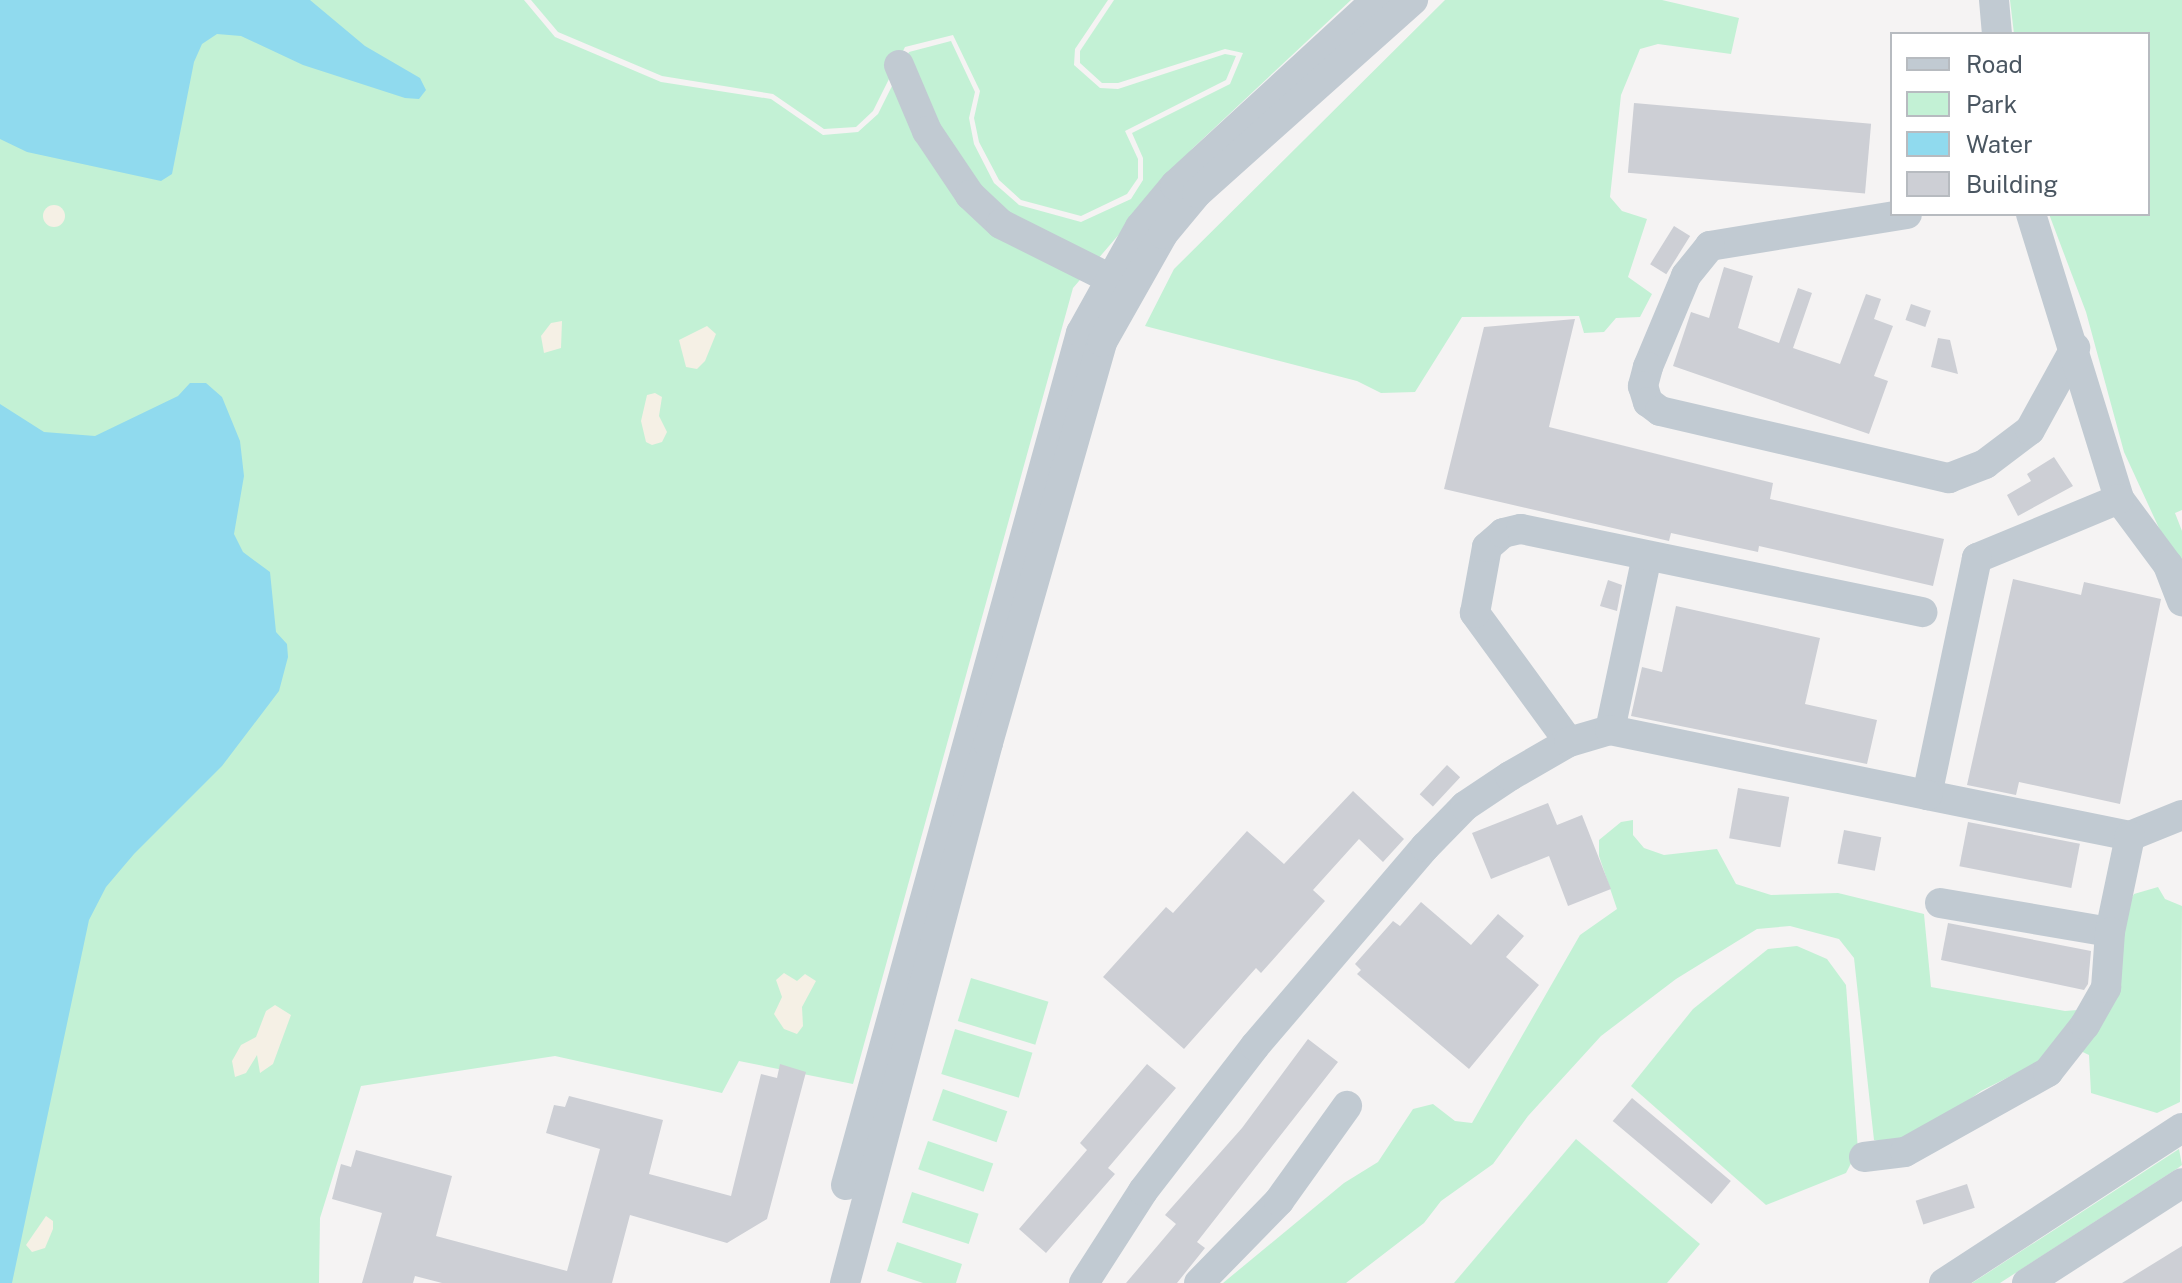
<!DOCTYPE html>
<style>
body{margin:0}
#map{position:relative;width:2182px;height:1283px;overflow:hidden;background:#f5f3f3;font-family:"Public Sans",sans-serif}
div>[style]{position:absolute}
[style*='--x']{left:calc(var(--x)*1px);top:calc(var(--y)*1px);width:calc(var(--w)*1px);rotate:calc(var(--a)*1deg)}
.green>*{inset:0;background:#c3f1d5;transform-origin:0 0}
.sand>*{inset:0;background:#f5f0e5}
.round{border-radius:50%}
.water>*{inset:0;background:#90daee}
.building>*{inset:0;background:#cdcfd5;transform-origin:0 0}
.minor>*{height:30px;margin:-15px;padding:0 15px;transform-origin:15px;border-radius:15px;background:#c1cad2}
span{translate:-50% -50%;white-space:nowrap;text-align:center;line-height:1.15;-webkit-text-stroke:6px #fff;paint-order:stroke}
.legend{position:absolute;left:1890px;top:32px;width:260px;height:184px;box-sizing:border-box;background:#fff;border:2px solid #b7bbc0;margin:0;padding:10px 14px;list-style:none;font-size:24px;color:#4a5661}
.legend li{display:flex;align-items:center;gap:16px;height:40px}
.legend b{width:40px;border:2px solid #b7bbc0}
</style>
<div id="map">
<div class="green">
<div style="clip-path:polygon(0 0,524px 0,555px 37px,661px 82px,771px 99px,823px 135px,858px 132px,878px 114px,909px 52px,951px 41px,975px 92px,969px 118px,974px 144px,994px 183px,1019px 205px,1081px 222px,1131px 199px,1143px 180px,1143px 158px,1132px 133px,1230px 84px,1243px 53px,1225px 49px,1118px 83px,1102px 83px,1080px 63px,1080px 51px,1114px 0,1351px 0,1193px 148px,1073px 288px,853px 1084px,739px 1061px,722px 1093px,555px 1056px,361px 1086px,320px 1218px,319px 1283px,0 1283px)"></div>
<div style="clip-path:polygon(531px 0,1108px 0,1075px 49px,1074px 65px,1100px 88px,1118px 89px,1225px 54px,1236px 56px,1226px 80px,1125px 131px,1138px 159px,1138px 178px,1127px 194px,1081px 216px,1021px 200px,999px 180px,979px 142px,974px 118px,980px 91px,953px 35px,905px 47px,873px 111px,856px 127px,824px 129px,773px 94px,662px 76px,558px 32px)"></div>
<div style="clip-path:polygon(1445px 0,1662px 0,1739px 18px,1731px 54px,1658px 44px,1640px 49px,1621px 95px,1610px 197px,1622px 211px,1647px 219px,1628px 277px,1652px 294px,1640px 317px,1616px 318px,1604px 332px,1584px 333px,1579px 316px,1462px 317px,1415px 392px,1381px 393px,1357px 381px,1145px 326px,1174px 269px)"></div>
<div style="clip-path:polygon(2010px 0,2182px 0,2182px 510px,2175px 513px,2182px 531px,2182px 578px,2124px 452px,2086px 312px,2049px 214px,2148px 214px,2148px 34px,2014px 34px)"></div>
<div style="clip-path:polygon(1633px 820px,1633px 835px,1644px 848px,1664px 855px,1717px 849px,1736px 884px,1771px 895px,1838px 893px,1924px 914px,1931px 987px,2065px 1011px,2091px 1009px,2124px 912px,2134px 894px,2158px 887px,2165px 899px,2182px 906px,2180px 1102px,2157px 1113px,2091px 1093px,2089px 1055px,2070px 1046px,1981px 1091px,1925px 1132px,1899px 1144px,1874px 1140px,1854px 958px,1839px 939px,1790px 926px,1757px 929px,1676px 979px,1601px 1036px,1528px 1116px,1493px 1164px,1441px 1201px,1424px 1223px,1346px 1283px,1223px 1283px,1344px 1183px,1378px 1162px,1413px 1109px,1433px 1104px,1455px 1121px,1472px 1123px,1580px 935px,1617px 909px,1599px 856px,1599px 840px,1621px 822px)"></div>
<div style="clip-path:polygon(1797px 946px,1827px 959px,1846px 985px,1858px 1150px,1846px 1173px,1766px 1205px,1631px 1086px,1693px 1009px,1768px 949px)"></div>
<div style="left:971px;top:978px;width:81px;height:45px;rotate:17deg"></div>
<div style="left:955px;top:1029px;width:81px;height:47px;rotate:17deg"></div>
<div style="left:943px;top:1089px;width:68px;height:33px;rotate:19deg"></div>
<div style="clip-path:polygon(1576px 1139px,1700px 1244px,1667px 1283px,1454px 1283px)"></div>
<div style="left:928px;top:1141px;width:69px;height:30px;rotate:19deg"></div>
<div style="clip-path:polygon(2179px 1149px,2182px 1165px,2178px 1168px,2000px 1283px,1972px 1283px)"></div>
<div style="left:912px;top:1192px;width:70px;height:32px;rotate:18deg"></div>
<div style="clip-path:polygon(897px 1242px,962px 1264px,956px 1283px,923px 1283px,887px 1271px)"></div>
</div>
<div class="sand">
<div class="round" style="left:43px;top:205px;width:22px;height:22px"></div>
<div style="clip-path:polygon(562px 321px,561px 348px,544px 353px,541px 336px,551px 323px)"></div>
<div style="clip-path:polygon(707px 326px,716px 334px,705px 361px,697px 369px,686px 367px,679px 340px)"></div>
<div style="clip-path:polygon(655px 393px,662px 397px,659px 416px,667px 432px,662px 442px,652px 445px,646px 442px,641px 421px,647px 395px)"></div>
<div style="clip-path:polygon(784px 973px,797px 981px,805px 974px,816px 981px,802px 1007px,803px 1026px,797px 1034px,784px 1029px,774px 1014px,782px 997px,776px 980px)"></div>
<div style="clip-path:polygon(275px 1005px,291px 1015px,273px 1064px,260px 1073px,257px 1055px,246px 1073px,235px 1077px,232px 1061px,241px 1045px,256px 1037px,266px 1011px)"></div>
<div style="clip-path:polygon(46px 1216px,53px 1221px,53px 1229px,45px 1248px,32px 1252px,26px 1245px)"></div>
</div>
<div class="water">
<div style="clip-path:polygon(0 0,310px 0,365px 46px,420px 78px,426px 90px,419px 99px,405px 98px,303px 65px,241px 36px,217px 34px,202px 44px,194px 62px,172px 174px,161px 181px,27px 152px,0 139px)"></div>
<div style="clip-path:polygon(190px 383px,206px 383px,222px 397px,240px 441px,244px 476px,234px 534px,243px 552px,270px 572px,276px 632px,287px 644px,288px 657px,279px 691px,222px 766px,134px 854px,106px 887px,89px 920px,12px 1283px,0 1283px,0 404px,44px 432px,95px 436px,178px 396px)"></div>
</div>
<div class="building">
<div style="left:1634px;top:103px;width:238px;height:70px;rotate:5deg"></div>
<div style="left:1674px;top:226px;width:19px;height:45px;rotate:32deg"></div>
<div style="clip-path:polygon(1724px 267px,1753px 276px,1738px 328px,1779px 343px,1798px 288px,1812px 293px,1793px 348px,1840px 364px,1866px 294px,1881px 299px,1874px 319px,1893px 326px,1874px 376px,1888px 381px,1869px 434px,1673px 366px,1691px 312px,1709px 318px)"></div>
<div style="left:1911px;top:304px;width:21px;height:17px;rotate:19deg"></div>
<div style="clip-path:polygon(1575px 319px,1549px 427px,1773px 483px,1770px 499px,1944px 539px,1933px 586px,1759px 546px,1758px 552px,1671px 533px,1669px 541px,1444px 489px,1484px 327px)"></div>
<div style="clip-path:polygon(1938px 338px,1950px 340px,1958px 374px,1931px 367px)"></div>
<div style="clip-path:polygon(2054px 457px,2073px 486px,2018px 516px,2007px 495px,2031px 481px,2027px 474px)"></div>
<div style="clip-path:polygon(2013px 579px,2081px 595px,2084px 582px,2161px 599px,2120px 804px,2019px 782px,2016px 795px,1967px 785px)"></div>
<div style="clip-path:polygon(1608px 580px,1622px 585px,1617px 611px,1600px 606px)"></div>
<div style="clip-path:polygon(1676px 606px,1820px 638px,1805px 704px,1877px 720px,1867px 764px,1631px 716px,1642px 667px,1662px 672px)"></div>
<div style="left:1447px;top:765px;width:18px;height:40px;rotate:43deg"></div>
<div style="left:1738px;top:788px;width:52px;height:51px;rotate:10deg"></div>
<div style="clip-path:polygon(1353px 791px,1404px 839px,1383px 862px,1359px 839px,1313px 890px,1325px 901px,1261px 973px,1256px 968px,1184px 1049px,1103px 977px,1166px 907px,1173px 913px,1247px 831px,1284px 864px)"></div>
<div style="clip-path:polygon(1548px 803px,1557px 825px,1582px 815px,1611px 889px,1568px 906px,1549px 856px,1491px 879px,1472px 833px)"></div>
<div style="left:1968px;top:822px;width:114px;height:45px;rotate:11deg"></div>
<div style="left:1844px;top:830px;width:38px;height:34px;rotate:11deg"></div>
<div style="clip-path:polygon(1421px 902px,1471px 945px,1498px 914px,1524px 936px,1506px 957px,1539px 985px,1469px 1069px,1357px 974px,1361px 970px,1355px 964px,1393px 921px,1400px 926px)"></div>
<div style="clip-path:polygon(1948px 923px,2091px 951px,2088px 984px,2084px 990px,1941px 960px)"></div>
<div style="clip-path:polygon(1308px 1039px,1338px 1062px,1197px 1242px,1205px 1248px,1177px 1283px,1126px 1283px,1176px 1224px,1165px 1215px,1242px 1128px)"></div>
<div style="clip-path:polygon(780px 1064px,806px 1072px,767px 1219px,727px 1243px,630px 1215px,612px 1283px,442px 1283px,415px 1276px,413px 1283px,362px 1283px,382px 1213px,332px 1199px,341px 1164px,351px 1167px,356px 1150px,452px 1176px,436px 1236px,567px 1271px,600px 1149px,546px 1133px,554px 1105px,565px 1107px,569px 1096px,663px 1120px,649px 1174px,731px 1196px,761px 1074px,777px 1078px)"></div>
<div style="clip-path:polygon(1147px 1064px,1176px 1088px,1108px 1168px,1115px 1174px,1046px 1253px,1019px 1229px,1087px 1150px,1080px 1143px)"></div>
<div style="left:1632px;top:1098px;width:129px;height:30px;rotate:40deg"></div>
<div style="left:1967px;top:1184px;width:25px;height:54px;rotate:72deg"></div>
<div style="clip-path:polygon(2182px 1246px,2182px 1283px,2122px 1283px)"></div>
</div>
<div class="minor">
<div style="--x:1994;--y:0;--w:34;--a:85"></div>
<div style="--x:899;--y:65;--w:72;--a:67"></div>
<div style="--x:927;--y:131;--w:77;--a:56.1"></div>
<div style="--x:970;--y:195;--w:42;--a:43.1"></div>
<div style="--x:1001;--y:224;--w:141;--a:26.6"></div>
<div style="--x:1907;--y:214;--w:200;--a:170.8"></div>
<div style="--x:1710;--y:246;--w:38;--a:129"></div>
<div style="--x:1686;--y:276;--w:99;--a:112.7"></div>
<div style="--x:1648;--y:367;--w:20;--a:105"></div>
<div style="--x:1643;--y:386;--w:17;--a:73"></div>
<div style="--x:1648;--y:402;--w:15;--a:37"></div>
<div style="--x:1660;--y:411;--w:297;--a:13.1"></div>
<div style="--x:1949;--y:478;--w:39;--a:-21"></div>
<div style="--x:1985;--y:464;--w:56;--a:-37.1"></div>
<div style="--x:2030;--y:430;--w:94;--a:-61.2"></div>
<div style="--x:2031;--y:214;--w:298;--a:72.8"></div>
<div style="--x:2119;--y:499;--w:82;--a:53.4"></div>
<div style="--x:2168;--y:565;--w:39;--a:69"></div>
<div style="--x:2119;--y:499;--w:154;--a:157.4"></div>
<div style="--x:1977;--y:558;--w:242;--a:101.9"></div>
<div style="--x:1927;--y:795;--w:207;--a:11.4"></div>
<div style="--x:2130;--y:836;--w:56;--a:-22"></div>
<div style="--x:1610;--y:730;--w:178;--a:-78"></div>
<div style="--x:1569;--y:742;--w:160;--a:-126.1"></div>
<div style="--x:1475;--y:613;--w:67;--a:-79.7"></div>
<div style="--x:1487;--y:547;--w:21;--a:-41"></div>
<div style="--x:1503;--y:533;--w:18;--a:-13"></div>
<div style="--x:1521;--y:529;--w:410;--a:11.7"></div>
<div style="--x:1940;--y:903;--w:172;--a:9.7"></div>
<div style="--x:2110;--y:932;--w:98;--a:-78.2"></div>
<div style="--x:1864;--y:1157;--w:41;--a:-7"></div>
<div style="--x:1905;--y:1152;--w:164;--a:-29.2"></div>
<div style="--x:2048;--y:1072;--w:60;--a:-51.8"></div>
<div style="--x:2085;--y:1025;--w:43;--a:-60.4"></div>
<div style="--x:2106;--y:988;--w:56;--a:-85.9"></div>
<div style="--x:846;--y:1185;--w:884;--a:-74.58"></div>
<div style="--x:1081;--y:333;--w:121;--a:-60.9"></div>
<div style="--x:1140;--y:227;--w:55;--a:-50.2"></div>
<div style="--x:1175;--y:185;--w:273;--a:-42.6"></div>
<div style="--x:845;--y:1283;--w:559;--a:-75.17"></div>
<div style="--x:988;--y:743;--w:417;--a:-74.1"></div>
<div style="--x:1102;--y:342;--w:124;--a:-60.5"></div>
<div style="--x:1163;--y:234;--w:53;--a:-50.3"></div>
<div style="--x:1197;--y:193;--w:290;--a:-41.8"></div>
<div style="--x:1084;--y:1283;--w:109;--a:-57.3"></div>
<div style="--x:1143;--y:1191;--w:183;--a:-52.3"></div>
<div style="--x:1255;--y:1046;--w:262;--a:-49.5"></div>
<div style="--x:1425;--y:847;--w:57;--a:-45.7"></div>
<div style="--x:1465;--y:806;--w:54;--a:-33.7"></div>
<div style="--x:1510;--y:776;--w:68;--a:-30"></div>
<div style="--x:1569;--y:742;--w:43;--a:-16.3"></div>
<div style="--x:1610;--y:730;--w:324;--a:11.6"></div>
<div style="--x:1199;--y:1283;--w:115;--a:-45.7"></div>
<div style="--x:1279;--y:1201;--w:117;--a:-54.4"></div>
<div style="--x:1944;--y:1283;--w:284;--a:-33.1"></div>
<div style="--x:2027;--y:1283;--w:184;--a:-32.8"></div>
</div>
<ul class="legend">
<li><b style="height:10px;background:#c1cad2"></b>Road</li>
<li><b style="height:22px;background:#c3f1d5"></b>Park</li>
<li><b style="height:22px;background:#90daee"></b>Water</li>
<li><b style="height:22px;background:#cdcfd5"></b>Building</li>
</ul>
</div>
